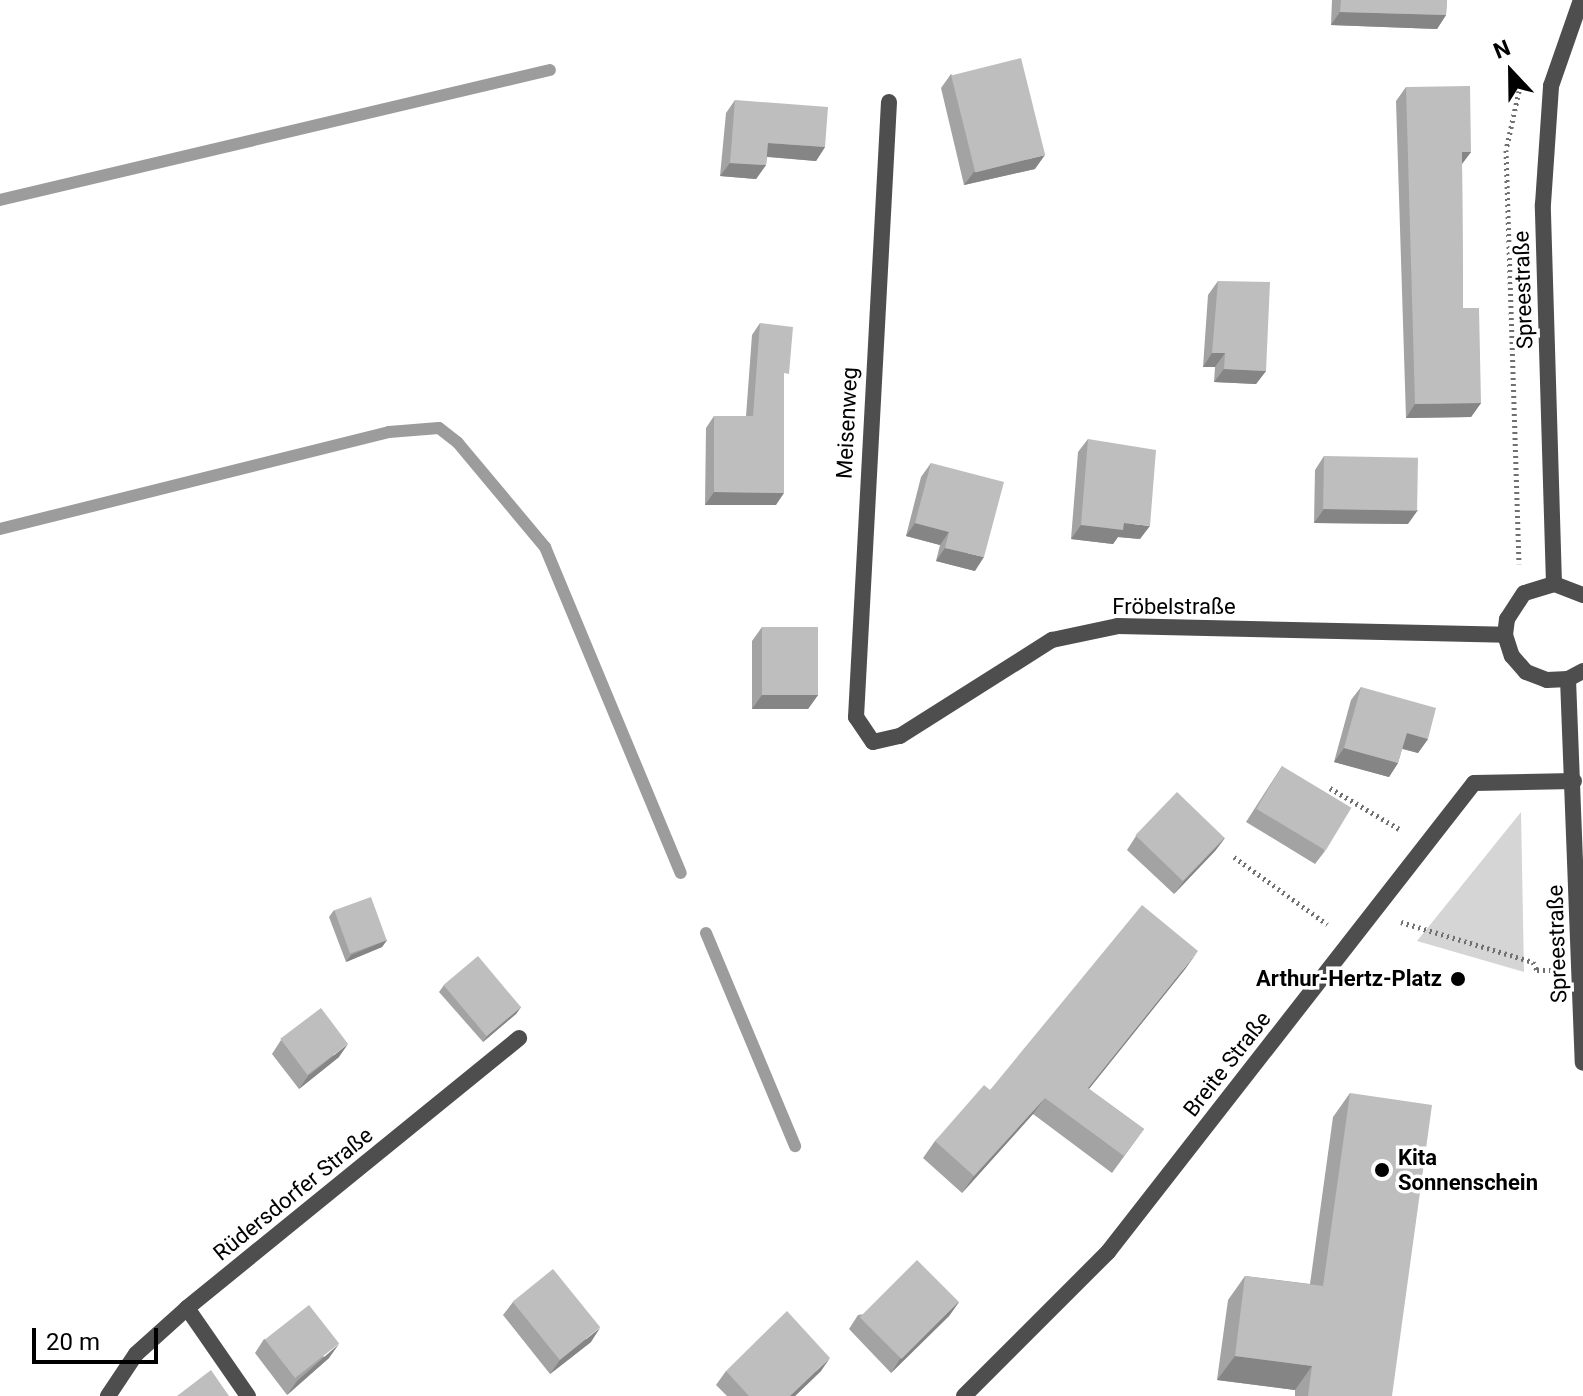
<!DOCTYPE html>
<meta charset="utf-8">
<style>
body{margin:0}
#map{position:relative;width:1583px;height:1396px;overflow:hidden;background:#fff;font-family:Roboto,sans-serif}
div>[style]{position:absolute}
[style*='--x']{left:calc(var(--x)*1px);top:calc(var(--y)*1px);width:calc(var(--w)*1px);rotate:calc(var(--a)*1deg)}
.green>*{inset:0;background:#d5d5d5}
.stream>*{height:12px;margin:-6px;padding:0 6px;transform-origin:6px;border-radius:6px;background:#9c9c9c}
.path>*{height:5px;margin-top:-2.5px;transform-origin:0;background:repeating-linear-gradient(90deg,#707070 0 2px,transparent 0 6px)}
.lane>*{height:16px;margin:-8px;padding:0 8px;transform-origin:8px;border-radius:8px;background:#4e4e4e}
.street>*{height:16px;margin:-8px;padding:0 8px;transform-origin:8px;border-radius:8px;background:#4e4e4e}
.wall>*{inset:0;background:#a3a3a3}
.shaded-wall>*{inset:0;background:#858585}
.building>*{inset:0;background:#bebebe;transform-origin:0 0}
.dots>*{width:22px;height:22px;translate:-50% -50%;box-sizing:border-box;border:4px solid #fff;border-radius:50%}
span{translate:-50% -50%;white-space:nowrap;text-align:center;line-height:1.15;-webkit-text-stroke:7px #fff;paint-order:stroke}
.street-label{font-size:22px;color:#000}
.poi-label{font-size:22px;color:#000;font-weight:700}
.right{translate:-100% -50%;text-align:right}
.left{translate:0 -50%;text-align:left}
.north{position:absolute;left:1471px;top:32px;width:80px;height:80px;-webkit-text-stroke:6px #fff;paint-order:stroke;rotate:338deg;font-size:22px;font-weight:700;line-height:32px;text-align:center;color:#000}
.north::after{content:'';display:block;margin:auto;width:28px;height:36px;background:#000;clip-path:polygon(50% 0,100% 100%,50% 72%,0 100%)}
.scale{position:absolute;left:32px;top:1328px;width:126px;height:36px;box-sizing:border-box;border:4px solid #000;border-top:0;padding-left:10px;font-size:24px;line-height:28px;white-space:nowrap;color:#000;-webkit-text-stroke:6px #fff;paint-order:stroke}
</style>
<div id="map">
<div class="green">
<div style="clip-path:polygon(1521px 812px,1524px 972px,1417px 941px)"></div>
</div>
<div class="stream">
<div style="--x:0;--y:200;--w:565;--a:-13.3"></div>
<div style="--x:0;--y:529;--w:401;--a:-14"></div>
<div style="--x:389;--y:432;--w:50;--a:-4.6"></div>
<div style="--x:439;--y:428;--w:24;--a:38"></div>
<div style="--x:458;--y:443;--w:136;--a:50.1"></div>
<div style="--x:545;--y:547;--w:353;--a:67.4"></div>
<div style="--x:706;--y:933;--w:231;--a:67.3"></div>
</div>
<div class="path">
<div style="--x:1519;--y:91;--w:60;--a:102.4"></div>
<div style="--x:1506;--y:150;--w:414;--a:88.2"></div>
<div style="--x:1330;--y:788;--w:82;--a:30.6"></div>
<div style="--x:1234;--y:857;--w:115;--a:35.8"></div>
<div style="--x:1401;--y:922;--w:138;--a:16.9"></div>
<div style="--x:1533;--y:962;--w:9;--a:63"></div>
<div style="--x:1537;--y:970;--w:16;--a:0"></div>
</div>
<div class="lane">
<div style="--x:187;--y:1308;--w:107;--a:55.3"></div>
<div style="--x:108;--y:1396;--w:50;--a:-56.3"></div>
<div style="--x:136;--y:1354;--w:69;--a:-42"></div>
<div style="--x:187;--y:1308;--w:428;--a:-39.1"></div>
</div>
<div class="street">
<div style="--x:889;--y:102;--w:616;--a:93.07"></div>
<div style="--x:856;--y:717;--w:30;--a:56"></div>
<div style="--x:873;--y:742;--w:28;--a:-13"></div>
<div style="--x:900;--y:736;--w:180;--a:-32.3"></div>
<div style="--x:1052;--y:640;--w:67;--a:-12"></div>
<div style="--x:1118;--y:626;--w:387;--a:1.3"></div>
<div style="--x:1554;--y:584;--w:380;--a:-91.7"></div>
<div style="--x:1543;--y:204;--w:118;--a:-86.1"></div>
<div style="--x:1551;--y:86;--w:91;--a:-70.8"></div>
<div style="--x:1583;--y:595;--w:31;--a:-159"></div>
<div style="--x:1554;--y:584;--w:31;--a:163"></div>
<div style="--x:1524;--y:593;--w:31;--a:123"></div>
<div style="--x:1507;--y:619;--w:16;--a:97"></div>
<div style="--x:1505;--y:635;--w:22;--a:72"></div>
<div style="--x:1512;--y:656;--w:21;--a:49"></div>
<div style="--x:1526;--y:672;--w:22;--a:21"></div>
<div style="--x:1547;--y:680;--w:21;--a:-3"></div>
<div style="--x:1568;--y:679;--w:17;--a:-28"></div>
<div style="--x:1568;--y:679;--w:384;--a:87.8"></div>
<div style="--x:964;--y:1396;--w:204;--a:-45"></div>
<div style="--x:1108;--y:1252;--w:595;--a:-52.03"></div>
<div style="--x:1474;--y:783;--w:100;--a:-1.1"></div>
</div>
<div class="wall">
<div style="clip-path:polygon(1332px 0,1447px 0,1446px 15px,1437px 29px,1331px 25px)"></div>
<div style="clip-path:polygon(951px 74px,1035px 169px,964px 185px,941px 88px)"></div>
<div style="clip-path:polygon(1406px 87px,1471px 152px,1462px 164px,1463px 308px,1481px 403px,1471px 417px,1406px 418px,1396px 101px)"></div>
<div style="clip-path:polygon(735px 100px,825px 147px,816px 161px,767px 157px,766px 165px,756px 179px,720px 176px,726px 113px)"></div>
<div style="clip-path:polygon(1218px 281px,1266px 371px,1256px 384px,1214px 382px,1215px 367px,1203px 367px,1208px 295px)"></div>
<div style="clip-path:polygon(760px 323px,784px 382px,776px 505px,705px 505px,706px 428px,714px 416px,746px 416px,752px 335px)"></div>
<div style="clip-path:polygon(1088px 439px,1140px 539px,1118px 537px,1113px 544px,1071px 539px,1078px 452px)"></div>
<div style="clip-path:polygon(1324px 456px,1408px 524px,1314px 523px,1315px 470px)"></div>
<div style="clip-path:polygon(931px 463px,975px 571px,936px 561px,940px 545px,906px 536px,921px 477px)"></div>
<div style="clip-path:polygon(762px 627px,818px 695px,808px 709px,752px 709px,752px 641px)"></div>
<div style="clip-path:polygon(1361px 687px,1428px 739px,1418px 753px,1402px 749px,1398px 763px,1389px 777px,1334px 762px,1351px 700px)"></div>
<div style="clip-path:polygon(1282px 766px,1325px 851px,1315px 864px,1246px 822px)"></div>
<div style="clip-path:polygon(1136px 836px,1225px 838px,1215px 851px,1174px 894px,1127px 850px)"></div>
<div style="clip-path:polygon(334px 910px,387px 940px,382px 947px,346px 962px,329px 917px)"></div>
<div style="clip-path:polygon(1186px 968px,1089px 1089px,1144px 1129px,1112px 1173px,1033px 1114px,962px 1193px,923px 1158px,935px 1141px,990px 1090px)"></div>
<div style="clip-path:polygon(444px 985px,521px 1007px,516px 1014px,483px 1042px,439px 992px)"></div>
<div style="clip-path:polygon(281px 1040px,339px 1057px,299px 1089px,272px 1054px)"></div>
<div style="clip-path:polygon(1350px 1093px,1392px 1396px,1295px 1396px,1295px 1390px,1217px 1380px,1228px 1300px,1245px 1276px,1310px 1284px,1333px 1117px)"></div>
<div style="clip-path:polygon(513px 1302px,591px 1342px,550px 1374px,503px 1315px)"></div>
<div style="clip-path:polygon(959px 1302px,949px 1316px,891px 1373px,849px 1329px,858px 1315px)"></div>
<div style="clip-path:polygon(264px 1339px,329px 1358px,287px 1395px,255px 1353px)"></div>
<div style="clip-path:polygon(726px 1371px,821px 1371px,795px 1396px,727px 1396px,716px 1385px)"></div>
</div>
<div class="shaded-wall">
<div style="clip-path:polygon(1340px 12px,1446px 15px,1437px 29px,1331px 25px)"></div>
<div style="clip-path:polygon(768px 143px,825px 147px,816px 161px,759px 156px)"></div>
<div style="clip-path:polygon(1462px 152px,1471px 152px,1461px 165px)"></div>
<div style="clip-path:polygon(1045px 155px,1035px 169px,964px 185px,974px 172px)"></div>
<div style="clip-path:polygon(730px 163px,766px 165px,756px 179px,720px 176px)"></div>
<div style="clip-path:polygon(1212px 353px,1225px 353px,1215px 367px,1203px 367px)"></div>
<div style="clip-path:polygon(1224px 369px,1266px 371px,1256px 384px,1214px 382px)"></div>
<div style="clip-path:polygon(1481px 403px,1471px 417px,1406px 418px,1415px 404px)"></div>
<div style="clip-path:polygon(714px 492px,784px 493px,776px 505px,705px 505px)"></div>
<div style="clip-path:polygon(1324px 509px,1418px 510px,1408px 524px,1314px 523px)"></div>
<div style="clip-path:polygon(915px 523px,949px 532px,940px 545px,906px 536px)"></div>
<div style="clip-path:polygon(1124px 523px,1150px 526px,1140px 539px,1118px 537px,1113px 544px,1071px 539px,1081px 525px)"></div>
<div style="clip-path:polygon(945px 548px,984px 557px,975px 571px,936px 561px)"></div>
<div style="clip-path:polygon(762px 695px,818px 695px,808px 709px,752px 709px)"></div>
<div style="clip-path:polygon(1407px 733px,1428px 739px,1418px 753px,1397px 747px)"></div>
<div style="clip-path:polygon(1344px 748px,1398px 763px,1389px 777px,1334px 762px)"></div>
<div style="clip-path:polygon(1225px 838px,1215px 851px,1174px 894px,1184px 881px)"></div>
<div style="clip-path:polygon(387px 940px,382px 947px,346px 962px,351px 955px)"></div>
<div style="clip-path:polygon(1198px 951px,1186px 968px,1076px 1105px,1088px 1088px)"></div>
<div style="clip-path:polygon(521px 1007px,516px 1014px,483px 1042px,488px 1035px)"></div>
<div style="clip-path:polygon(348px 1044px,339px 1057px,299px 1089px,308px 1076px)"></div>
<div style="clip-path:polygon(1045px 1098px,1033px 1114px,962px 1193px,974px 1176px)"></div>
<div style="clip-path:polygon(959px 1302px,949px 1316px,891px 1373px,900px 1359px)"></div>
<div style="clip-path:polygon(600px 1328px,591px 1342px,550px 1374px,560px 1360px)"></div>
<div style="clip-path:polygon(339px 1344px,329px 1358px,287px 1395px,297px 1381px)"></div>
<div style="clip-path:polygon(1235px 1356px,1312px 1366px,1295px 1390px,1217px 1380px)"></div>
<div style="clip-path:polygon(830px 1358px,821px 1371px,795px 1396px,790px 1396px)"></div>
</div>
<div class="building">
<div style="clip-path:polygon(1341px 0,1447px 0,1446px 15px,1340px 12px)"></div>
<div style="left:1021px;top:58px;width:100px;height:72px;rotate:76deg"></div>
<div style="clip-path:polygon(1470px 86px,1471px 152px,1462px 152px,1463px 308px,1479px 308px,1481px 403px,1415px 404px,1406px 87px)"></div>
<div style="clip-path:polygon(735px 100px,828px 107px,825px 147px,768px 143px,766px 165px,730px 163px)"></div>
<div style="clip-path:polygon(1218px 281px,1270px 282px,1266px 371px,1224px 369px,1225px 353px,1212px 353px)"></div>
<div style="clip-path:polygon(760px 323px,793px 327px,789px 374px,784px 373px,784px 493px,714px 492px,714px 416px,753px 416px)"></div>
<div style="clip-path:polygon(1088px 439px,1156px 450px,1150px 526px,1124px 523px,1123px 530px,1081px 525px)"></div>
<div style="left:1324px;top:456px;width:94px;height:53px;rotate:1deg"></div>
<div style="clip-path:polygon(931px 463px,1004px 482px,984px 557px,945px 548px,949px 532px,915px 523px)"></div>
<div style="left:762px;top:627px;width:56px;height:68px"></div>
<div style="clip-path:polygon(1361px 687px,1436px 708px,1428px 739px,1407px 733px,1398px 763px,1344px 748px)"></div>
<div style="left:1282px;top:766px;width:81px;height:50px;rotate:31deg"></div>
<div style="left:1177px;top:792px;width:66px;height:60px;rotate:44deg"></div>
<div style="left:371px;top:897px;width:46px;height:39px;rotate:70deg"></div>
<div style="clip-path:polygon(1142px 905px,1198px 951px,1088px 1088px,1144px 1129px,1124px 1156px,1045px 1098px,974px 1176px,935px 1141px,984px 1085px,990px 1090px)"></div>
<div style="left:478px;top:956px;width:67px;height:45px;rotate:50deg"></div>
<div style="left:321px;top:1008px;width:45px;height:51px;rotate:53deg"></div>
<div style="clip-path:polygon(1350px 1093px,1432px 1105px,1392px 1396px,1308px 1396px,1312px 1366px,1235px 1356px,1245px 1276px,1323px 1286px)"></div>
<div style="left:917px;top:1260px;width:59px;height:81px;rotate:45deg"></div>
<div style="left:553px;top:1269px;width:75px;height:52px;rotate:51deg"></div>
<div style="left:309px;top:1305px;width:49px;height:56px;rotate:52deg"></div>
<div style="clip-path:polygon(787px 1311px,830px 1358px,790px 1396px,749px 1396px,726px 1371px)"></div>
<div style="clip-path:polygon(211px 1370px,229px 1396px,177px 1396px)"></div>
</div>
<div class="dots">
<div style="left:1458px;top:979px;background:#000"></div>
<div style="left:1382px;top:1170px;background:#000"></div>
</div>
<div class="street-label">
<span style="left:1523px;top:290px;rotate:-92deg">Spreestraße</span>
<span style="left:847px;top:423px;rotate:-87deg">Meisenweg</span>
<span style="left:1174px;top:607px">Fröbelstraße</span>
<span style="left:1557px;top:944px;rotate:-92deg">Spreestraße</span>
<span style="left:1227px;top:1064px;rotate:-52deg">Breite Straße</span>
<span style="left:293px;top:1194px;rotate:-39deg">Rüdersdorfer Straße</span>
</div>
<div class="poi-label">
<span class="right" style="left:1442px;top:979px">Arthur-Hertz-Platz</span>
<span class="left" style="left:1398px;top:1170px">Kita<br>Sonnenschein</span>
</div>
<div class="north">N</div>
<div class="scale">20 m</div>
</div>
